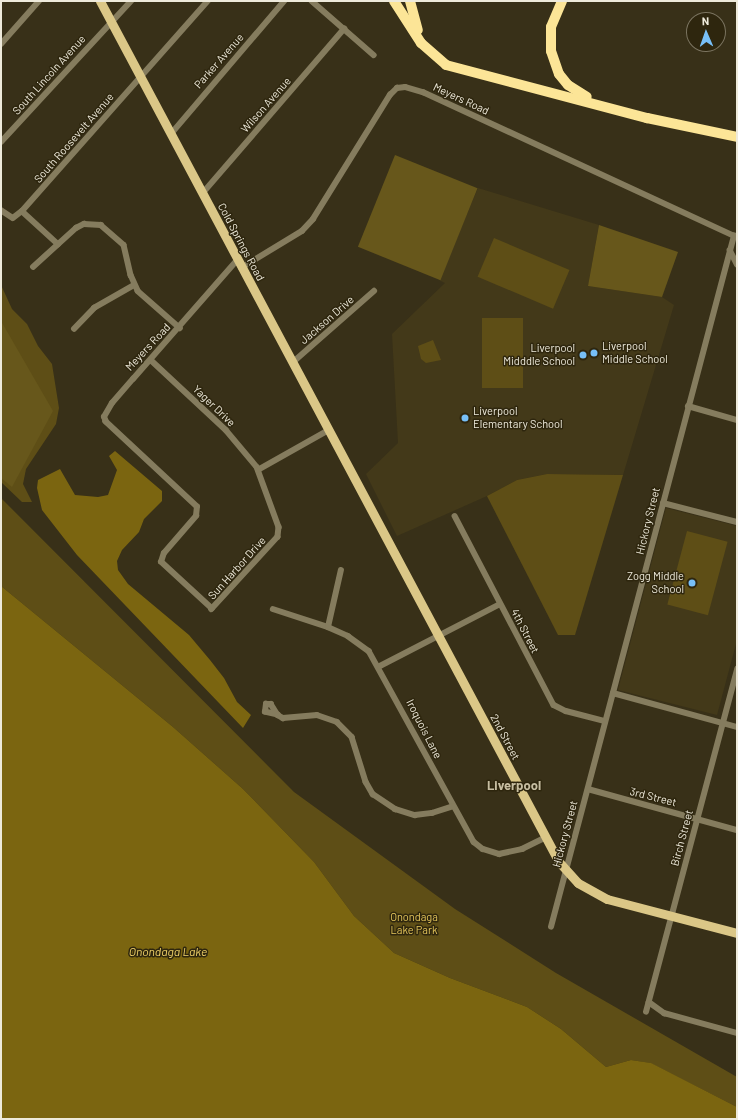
<!DOCTYPE html>
<style>
body{margin:0}
#map{position:relative;width:738px;height:1120px;overflow:hidden;background:#383018;font-family:Barlow,sans-serif}
div>[style]{position:absolute}
[style*='--x']{left:calc(var(--x)*1px);top:calc(var(--y)*1px);width:calc(var(--w)*1px);rotate:calc(var(--a)*1deg)}
.built>*{inset:0;background:#433919}
.green>*{inset:0;background:#5e4e16;transform-origin:0 0}
.forest>*{inset:0;background:#67571b;transform-origin:0 0}
.water>*{inset:0;background:#7b6510}
.minor>*{height:5.5px;margin:-2.75px;padding:0 2.75px;transform-origin:2.75px;border-radius:2.75px;background:#857c5e}
.primary>*{height:9px;margin:-4.5px;padding:0 4.5px;transform-origin:4.5px;border-radius:4.5px;background:#dbc787}
.motorway>*{height:10px;margin:-5px;padding:0 5px;transform-origin:5px;border-radius:5px;background:#fce597}
.dots>*{width:11px;height:11px;translate:-50% -50%;box-sizing:border-box;border:2px solid #2e260e;border-radius:50%}
span{translate:-50% -50%;white-space:nowrap;text-align:center;line-height:1.15;-webkit-text-stroke:3px #2e260e;paint-order:stroke}
.street-label{font-size:11px;color:#eeeadb}
.poi-label{font-size:11px;color:#eeeadb}
.left{translate:0 -50%;text-align:left}
.right{translate:-100% -50%;text-align:right}
.park-label{font-size:11px;color:#e5c65b}
.water-label{font-size:12px;color:#f1d268;font-style:italic}
.quarter-label{font-size:13px;color:#c7bea2;font-weight:700}
.frame{position:absolute;inset:0;border:2px solid #eeeadb;pointer-events:none}
.north{position:absolute;left:686px;top:12px;width:40px;height:40px;box-sizing:border-box;background:#2e260e;border:1px solid #7b7460;border-radius:50%;rotate:358deg;font-size:11px;font-weight:700;line-height:16px;text-align:center;color:#eeeadb}
.north::after{content:'';display:block;margin:auto;width:14px;height:18px;background:#77bff7;clip-path:polygon(50% 0,100% 100%,50% 72%,0 100%)}
</style>
<div id="map">
<div class="built">
<div style="clip-path:polygon(478px 188px,599px 225px,588px 286px,662px 297px,674px 305px,623px 475px,547px 474px,517px 480px,487px 496px,397px 536px,366px 474px,398px 443px,392px 334px,445px 283px,439px 280px)"></div>
<div style="clip-path:polygon(666px 508px,737px 526px,737px 640px,717px 715px,618px 690px)"></div>
</div>
<div class="green">
<div style="left:494px;top:238px;width:82px;height:42px;rotate:23deg"></div>
<div style="clip-path:polygon(1px 285px,12px 309px,27px 324px,38px 346px,52px 364px,59px 408px,56px 424px,26px 469px,23px 484px,32px 502px,22px 502px,1px 482px)"></div>
<div style="left:482px;top:318px;width:41px;height:70px"></div>
<div style="clip-path:polygon(433px 340px,441px 360px,426px 363px,421px 359px,418px 346px)"></div>
<div style="clip-path:polygon(547px 474px,623px 475px,575px 635px,558px 635px,487px 496px,517px 480px)"></div>
<div style="clip-path:polygon(1px 498px,294px 792px,455px 909px,556px 973px,737px 1077px,737px 1107px,650px 1063px,631px 1060px,606px 1067px,561px 1029px,527px 1007px,450px 978px,394px 953px,354px 916px,314px 862px,243px 789px,173px 727px,1px 586px)"></div>
<div style="left:687px;top:531px;width:42px;height:76px;rotate:15deg"></div>
</div>
<div class="forest">
<div style="left:395px;top:155px;width:89px;height:99px;rotate:22deg"></div>
<div style="clip-path:polygon(599px 225px,678px 252px,662px 297px,588px 286px)"></div>
<div style="clip-path:polygon(1px 321px,53px 411px,12px 487px,1px 478px)"></div>
</div>
<div class="water">
<div style="clip-path:polygon(115px 451px,162px 491px,162px 501px,144px 519px,139px 532px,122px 550px,117px 561px,118px 570px,128px 584px,189px 635px,210px 660px,224px 678px,237px 702px,251px 715px,243px 728px,77px 555px,42px 510px,37px 488px,38px 480px,60px 469px,75px 495px,98px 497px,108px 495px,117px 470px,109px 456px)"></div>
<div style="clip-path:polygon(1px 586px,173px 727px,243px 789px,314px 862px,354px 916px,394px 953px,450px 978px,527px 1007px,561px 1029px,606px 1067px,631px 1060px,651px 1063px,737px 1107px,737px 1119px,1px 1119px)"></div>
</div>
<div class="minor">
<div style="--x:312;--y:1;--w:82;--a:41.1"></div>
<div style="--x:1;--y:44;--w:57;--a:-48.5"></div>
<div style="--x:171;--y:134;--w:175;--a:-49.6"></div>
<div style="--x:1;--y:142;--w:192;--a:-47.3"></div>
<div style="--x:202;--y:194;--w:218;--a:-49.3"></div>
<div style="--x:1;--y:210;--w:14;--a:34"></div>
<div style="--x:13;--y:218;--w:11;--a:-38"></div>
<div style="--x:22;--y:211;--w:281;--a:-48.5"></div>
<div style="--x:22;--y:211;--w:49;--a:42.5"></div>
<div style="--x:730;--y:250;--w:16;--a:63"></div>
<div style="--x:33;--y:267;--w:58;--a:-42.2"></div>
<div style="--x:76;--y:228;--w:9;--a:-27"></div>
<div style="--x:84;--y:224;--w:17;--a:3"></div>
<div style="--x:101;--y:225;--w:30;--a:41"></div>
<div style="--x:124;--y:245;--w:31;--a:77"></div>
<div style="--x:131;--y:275;--w:17;--a:66"></div>
<div style="--x:138;--y:291;--w:56;--a:41.4"></div>
<div style="--x:241;--y:268;--w:71;--a:-31.2"></div>
<div style="--x:302;--y:231;--w:16;--a:-47"></div>
<div style="--x:313;--y:219;--w:146;--a:-58.2"></div>
<div style="--x:390;--y:95;--w:10;--a:-45"></div>
<div style="--x:397;--y:88;--w:8;--a:-7"></div>
<div style="--x:405;--y:87;--w:19;--a:16"></div>
<div style="--x:423;--y:92;--w:346;--a:24.8"></div>
<div style="--x:74;--y:329;--w:29;--a:-46"></div>
<div style="--x:94;--y:308;--w:46;--a:-29.9"></div>
<div style="--x:151;--y:360;--w:103;--a:43"></div>
<div style="--x:226;--y:430;--w:48;--a:50"></div>
<div style="--x:257;--y:467;--w:64;--a:69.9"></div>
<div style="--x:279;--y:527;--w:10;--a:96"></div>
<div style="--x:278;--y:537;--w:98;--a:132.5"></div>
<div style="--x:212;--y:609;--w:69;--a:-137.3"></div>
<div style="--x:161;--y:562;--w:9;--a:-72"></div>
<div style="--x:164;--y:553;--w:49;--a:-49.1"></div>
<div style="--x:196;--y:516;--w:9;--a:-84"></div>
<div style="--x:197;--y:507;--w:125;--a:-137"></div>
<div style="--x:106;--y:422;--w:5;--a:-112"></div>
<div style="--x:104;--y:417;--w:16;--a:-60"></div>
<div style="--x:112;--y:403;--w:32;--a:-49"></div>
<div style="--x:133;--y:379;--w:158;--a:-48.8"></div>
<div style="--x:292;--y:363;--w:109;--a:-41.3"></div>
<div style="--x:688;--y:406;--w:51;--a:15.9"></div>
<div style="--x:258;--y:470;--w:81;--a:-29.4"></div>
<div style="--x:663;--y:503;--w:76;--a:14.4"></div>
<div style="--x:455;--y:516;--w:213;--a:62.4"></div>
<div style="--x:554;--y:705;--w:13;--a:27"></div>
<div style="--x:566;--y:711;--w:40;--a:14.4"></div>
<div style="--x:273;--y:609;--w:58;--a:18.1"></div>
<div style="--x:328;--y:627;--w:22;--a:24"></div>
<div style="--x:348;--y:636;--w:26;--a:36"></div>
<div style="--x:369;--y:651;--w:218;--a:61.2"></div>
<div style="--x:474;--y:842;--w:11;--a:38"></div>
<div style="--x:483;--y:849;--w:17;--a:17"></div>
<div style="--x:499;--y:854;--w:24;--a:-12"></div>
<div style="--x:522;--y:849;--w:25;--a:-26"></div>
<div style="--x:328;--y:627;--w:58;--a:-77.2"></div>
<div style="--x:380;--y:666;--w:135;--a:-27.3"></div>
<div style="--x:613;--y:693;--w:129;--a:15.3"></div>
<div style="--x:266;--y:704;--w:5;--a:0"></div>
<div style="--x:271;--y:704;--w:13;--a:58"></div>
<div style="--x:278;--y:715;--w:13;--a:-167"></div>
<div style="--x:265;--y:712;--w:8;--a:-83"></div>
<div style="--x:278;--y:715;--w:6;--a:31"></div>
<div style="--x:283;--y:718;--w:34;--a:-5"></div>
<div style="--x:317;--y:715;--w:21;--a:19"></div>
<div style="--x:337;--y:722;--w:21;--a:45"></div>
<div style="--x:352;--y:737;--w:47;--a:72.7"></div>
<div style="--x:366;--y:782;--w:14;--a:60"></div>
<div style="--x:373;--y:794;--w:27;--a:34"></div>
<div style="--x:395;--y:809;--w:21;--a:17"></div>
<div style="--x:415;--y:815;--w:17;--a:-7"></div>
<div style="--x:432;--y:813;--w:22;--a:-18"></div>
<div style="--x:588;--y:789;--w:155;--a:15.4"></div>
<div style="--x:551;--y:927;--w:715;--a:-75.17"></div>
<div style="--x:649;--y:1002;--w:19;--a:36"></div>
<div style="--x:664;--y:1013;--w:76;--a:15.3"></div>
<div style="--x:646;--y:1012;--w:355;--a:-75.1"></div>
</div>
<div class="primary">
<div style="--x:100;--y:1;--w:976;--a:61.94"></div>
<div style="--x:559;--y:862;--w:28;--a:48"></div>
<div style="--x:578;--y:883;--w:33;--a:29"></div>
<div style="--x:607;--y:899;--w:134;--a:14.7"></div>
</div>
<div class="motorway">
<div style="--x:394;--y:1;--w:50;--a:57.3"></div>
<div style="--x:421;--y:43;--w:33;--a:41"></div>
<div style="--x:446;--y:65;--w:208;--a:14.8"></div>
<div style="--x:647;--y:118;--w:92;--a:11.9"></div>
<div style="--x:410;--y:1;--w:30;--a:75"></div>
<div style="--x:562;--y:1;--w:28;--a:113"></div>
<div style="--x:551;--y:27;--w:24;--a:90"></div>
<div style="--x:551;--y:51;--w:24;--a:71"></div>
<div style="--x:559;--y:74;--w:14;--a:51"></div>
<div style="--x:568;--y:85;--w:22;--a:32"></div>
</div>
<div class="dots">
<div style="left:594px;top:353px;background:#77bff7"></div>
<div style="left:583px;top:355px;background:#77bff7"></div>
<div style="left:465px;top:418px;background:#77bff7"></div>
<div style="left:692px;top:583px;background:#77bff7"></div>
</div>
<div class="street-label">
<span style="left:219px;top:61px;rotate:-49deg">Parker Avenue</span>
<span style="left:49px;top:75px;rotate:-48deg">South Lincoln Avenue</span>
<span style="left:461px;top:99px;rotate:25deg">Meyers Road</span>
<span style="left:266px;top:105px;rotate:-49deg">Wilson Avenue</span>
<span style="left:74px;top:138px;rotate:-49deg">South Roosevelt Avenue</span>
<span style="left:241px;top:242px;rotate:62deg">Cold Springs Road</span>
<span style="left:327px;top:320px;rotate:-41deg">Jackson Drive</span>
<span style="left:148px;top:347px;rotate:-47deg">Meyers Road</span>
<span style="left:214px;top:406px;rotate:44deg">Yager Drive</span>
<span style="left:648px;top:521px;rotate:-76deg">Hickory Street</span>
<span style="left:237px;top:568px;rotate:-48deg">Sun Harbor Drive</span>
<span style="left:525px;top:631px;rotate:63deg">4th Street</span>
<span style="left:424px;top:729px;rotate:63deg">Iroquois Lane</span>
<span style="left:505px;top:737px;rotate:62deg">2nd Street</span>
<span style="left:653px;top:797px;rotate:14deg">3rd Street</span>
<span style="left:565px;top:834px;rotate:-75deg">Hickory Street</span>
<span style="left:682px;top:838px;rotate:-75deg">Birch Street</span>
</div>
<div class="poi-label">
<span class="left" style="left:602px;top:353px">Liverpool<br>Middle School</span>
<span class="right" style="left:575px;top:355px">Liverpool<br>Midddle School</span>
<span class="left" style="left:473px;top:418px">Liverpool<br>Elementary School</span>
<span class="right" style="left:684px;top:583px">Zogg Middle<br>School</span>
</div>
<div class="park-label">
<span style="left:414px;top:924px">Onondaga<br>Lake Park</span>
</div>
<div class="water-label">
<span style="left:168px;top:952px">Onondaga Lake</span>
</div>
<div class="quarter-label">
<span style="left:514px;top:785px">Liverpool</span>
</div>
<div class="frame"></div>
<div class="north">N</div>
</div>
